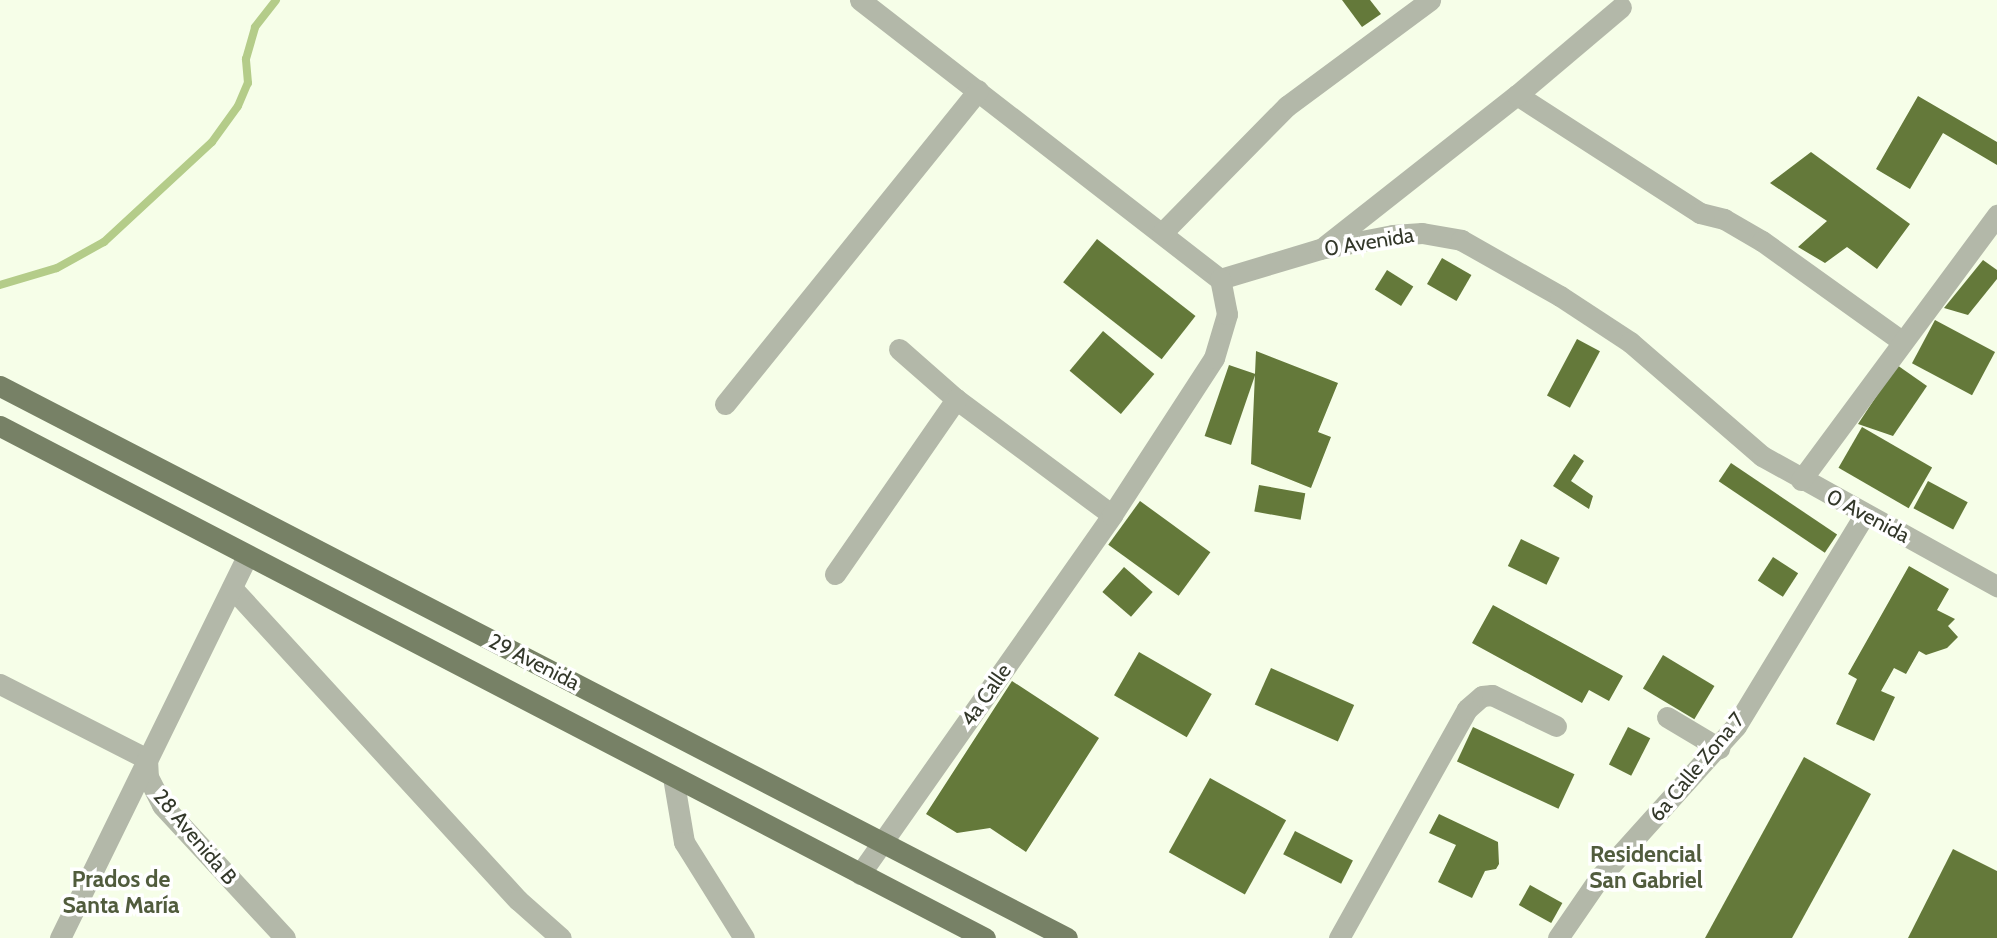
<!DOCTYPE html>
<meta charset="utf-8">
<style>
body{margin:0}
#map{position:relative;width:1997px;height:938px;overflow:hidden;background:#f6fee8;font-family:Cabin,sans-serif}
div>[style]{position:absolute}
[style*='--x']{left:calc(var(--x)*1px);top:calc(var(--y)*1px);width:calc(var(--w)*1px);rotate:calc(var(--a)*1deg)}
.stream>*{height:8px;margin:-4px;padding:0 4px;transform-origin:4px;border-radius:4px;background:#b4cc89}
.building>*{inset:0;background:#64793a;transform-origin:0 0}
.minor>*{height:21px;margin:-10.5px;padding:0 10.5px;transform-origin:10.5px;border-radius:10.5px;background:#b3b8a9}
.major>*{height:21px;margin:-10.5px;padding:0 10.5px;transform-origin:10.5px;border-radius:10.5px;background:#778166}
span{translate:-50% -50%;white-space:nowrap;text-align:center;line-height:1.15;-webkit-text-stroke:7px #fff;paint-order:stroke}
.street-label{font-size:21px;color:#33382a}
.neighbourhood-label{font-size:23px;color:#515c3d;font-weight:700}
</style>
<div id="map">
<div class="stream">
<div style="--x:0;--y:285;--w:59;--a:-16.6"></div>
<div style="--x:57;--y:268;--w:54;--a:-29"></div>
<div style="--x:104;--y:242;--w:147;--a:-42.8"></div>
<div style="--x:212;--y:142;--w:44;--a:-54.2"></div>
<div style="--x:238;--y:106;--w:25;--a:-67"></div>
<div style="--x:248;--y:83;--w:24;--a:-95"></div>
<div style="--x:246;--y:59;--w:33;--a:-74"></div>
<div style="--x:255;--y:27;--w:34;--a:-52"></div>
</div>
<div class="building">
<div style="clip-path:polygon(1342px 0,1370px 0,1381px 14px,1362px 27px)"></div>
<div style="clip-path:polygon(1918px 96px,1997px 142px,1997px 165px,1943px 133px,1910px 189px,1876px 169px)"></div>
<div style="clip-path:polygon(1811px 152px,1910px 224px,1877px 269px,1847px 247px,1825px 263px,1798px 247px,1827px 221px,1770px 183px)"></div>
<div style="left:1097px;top:239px;width:125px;height:55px;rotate:38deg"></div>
<div style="left:1442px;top:258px;width:34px;height:30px;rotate:30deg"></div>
<div style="clip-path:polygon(1983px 260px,1997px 270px,1997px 279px,1968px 315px,1944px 308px)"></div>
<div style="left:1387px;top:270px;width:31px;height:23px;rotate:32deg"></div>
<div style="left:1935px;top:320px;width:68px;height:49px;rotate:28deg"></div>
<div style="left:1103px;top:331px;width:67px;height:52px;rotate:40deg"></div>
<div style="left:1577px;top:339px;width:26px;height:64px;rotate:28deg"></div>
<div style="clip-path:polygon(1256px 351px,1338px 383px,1318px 432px,1331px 437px,1311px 488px,1251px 464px)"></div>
<div style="left:1229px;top:365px;width:28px;height:75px;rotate:19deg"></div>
<div style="clip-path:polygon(1897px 365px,1927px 386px,1893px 436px,1858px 424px)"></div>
<div style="left:1862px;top:427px;width:81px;height:47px;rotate:30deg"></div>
<div style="clip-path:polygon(1574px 454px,1584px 461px,1571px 481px,1593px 496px,1589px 509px,1553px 486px)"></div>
<div style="left:1731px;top:463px;width:128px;height:22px;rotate:34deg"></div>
<div style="left:1928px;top:481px;width:45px;height:31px;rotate:28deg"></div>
<div style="left:1259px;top:485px;width:47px;height:27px;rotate:10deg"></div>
<div style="left:1140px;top:501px;width:87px;height:54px;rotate:36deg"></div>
<div style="left:1521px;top:539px;width:43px;height:30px;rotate:26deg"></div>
<div style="left:1773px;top:557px;width:30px;height:28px;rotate:33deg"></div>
<div style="clip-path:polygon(1909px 566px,1949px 589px,1937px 610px,1955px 619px,1948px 626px,1958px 637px,1947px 648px,1926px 655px,1919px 651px,1906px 674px,1894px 668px,1881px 691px,1895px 697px,1874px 741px,1836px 724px,1857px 679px,1848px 674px)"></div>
<div style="left:1124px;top:567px;width:38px;height:33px;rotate:41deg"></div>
<div style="clip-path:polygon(1493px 605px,1623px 676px,1609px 701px,1589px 690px,1582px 703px,1472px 643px)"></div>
<div style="left:1139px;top:652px;width:84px;height:50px;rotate:30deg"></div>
<div style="left:1663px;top:655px;width:60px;height:39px;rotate:31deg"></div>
<div style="left:1271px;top:668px;width:91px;height:40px;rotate:24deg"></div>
<div style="clip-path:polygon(1012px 681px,1099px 738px,1026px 852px,990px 828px,957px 833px,926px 814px)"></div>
<div style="left:1473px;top:727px;width:112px;height:38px;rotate:25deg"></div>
<div style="left:1628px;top:727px;width:25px;height:42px;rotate:27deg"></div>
<div style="clip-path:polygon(1804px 757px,1871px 794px,1792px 938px,1705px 938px)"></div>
<div style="left:1210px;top:778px;width:87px;height:85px;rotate:29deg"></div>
<div style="clip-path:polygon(1439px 814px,1498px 842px,1499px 864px,1496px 869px,1485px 871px,1472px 898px,1438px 882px,1456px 845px,1429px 833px)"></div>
<div style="left:1295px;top:831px;width:65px;height:26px;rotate:27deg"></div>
<div style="clip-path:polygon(1953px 849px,1997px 871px,1997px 938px,1908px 938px)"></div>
<div style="left:1530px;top:885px;width:37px;height:23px;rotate:29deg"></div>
</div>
<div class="minor">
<div style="--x:860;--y:0;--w:455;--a:37.8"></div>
<div style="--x:1220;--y:279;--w:104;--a:-16.7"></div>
<div style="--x:1320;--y:249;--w:74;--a:-10.9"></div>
<div style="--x:1393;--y:235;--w:29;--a:-4"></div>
<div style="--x:1422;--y:233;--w:40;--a:10"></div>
<div style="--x:1461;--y:240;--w:114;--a:29.5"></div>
<div style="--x:1560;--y:296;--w:84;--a:33.3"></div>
<div style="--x:1630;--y:342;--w:174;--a:40.8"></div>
<div style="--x:1762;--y:456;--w:269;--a:29"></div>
<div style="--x:1517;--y:95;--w:218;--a:32.8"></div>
<div style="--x:1700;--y:213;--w:25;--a:14"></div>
<div style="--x:1724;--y:219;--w:44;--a:30.1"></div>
<div style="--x:1762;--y:241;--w:173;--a:35.6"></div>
<div style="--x:1162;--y:233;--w:178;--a:-45.5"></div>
<div style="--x:1287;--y:106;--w:178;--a:-36.5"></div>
<div style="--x:1325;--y:246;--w:244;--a:-38.2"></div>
<div style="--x:1517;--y:95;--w:136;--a:-40.2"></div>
<div style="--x:899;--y:349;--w:76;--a:41.3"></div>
<div style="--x:956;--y:399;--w:194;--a:36.6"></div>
<div style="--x:725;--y:404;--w:403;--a:-51.1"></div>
<div style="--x:1801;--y:480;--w:330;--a:-53.5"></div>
<div style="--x:835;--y:574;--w:213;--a:-55.3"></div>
<div style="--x:232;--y:588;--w:423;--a:47.5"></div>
<div style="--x:518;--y:900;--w:57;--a:41.5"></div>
<div style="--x:0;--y:684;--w:165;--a:27"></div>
<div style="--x:147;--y:759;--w:18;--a:87"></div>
<div style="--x:148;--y:777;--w:31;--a:63"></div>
<div style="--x:162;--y:805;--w:181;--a:47.2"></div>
<div style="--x:1667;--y:717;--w:61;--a:30.8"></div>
<div style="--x:673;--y:777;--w:66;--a:80.4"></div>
<div style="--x:684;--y:842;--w:113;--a:58"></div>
<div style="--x:860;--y:874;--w:439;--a:-54.9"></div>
<div style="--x:1112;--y:515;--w:187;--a:-57"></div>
<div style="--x:1214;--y:358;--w:46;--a:-73.5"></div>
<div style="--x:1227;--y:314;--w:36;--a:-101"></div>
<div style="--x:60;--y:938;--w:425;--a:-63.9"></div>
<div style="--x:1339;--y:938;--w:262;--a:-60.8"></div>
<div style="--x:1467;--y:709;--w:20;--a:-41"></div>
<div style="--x:1482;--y:696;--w:10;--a:-6"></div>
<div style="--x:1492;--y:695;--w:71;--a:25.8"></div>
<div style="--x:1558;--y:938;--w:74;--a:-55.5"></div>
<div style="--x:1600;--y:877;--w:203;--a:-48"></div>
<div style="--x:1736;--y:726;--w:248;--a:-58.7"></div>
</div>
<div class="major">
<div style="--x:0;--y:386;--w:1201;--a:27.35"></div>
<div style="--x:0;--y:426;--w:1110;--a:27.47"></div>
</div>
<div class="street-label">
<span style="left:1369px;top:242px;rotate:-9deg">0 Avenida</span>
<span style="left:1868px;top:516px;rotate:28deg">0 Avenida</span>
<span style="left:534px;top:662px;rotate:27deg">29 Avenida</span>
<span style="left:986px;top:695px;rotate:-55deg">4a Calle</span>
<span style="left:1697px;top:767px;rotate:-50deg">6a Calle Zona 7</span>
<span style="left:195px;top:837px;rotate:50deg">28 Avenida B</span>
</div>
<div class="neighbourhood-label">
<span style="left:1646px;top:867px">Residencial<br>San Gabriel</span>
<span style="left:121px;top:892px">Prados de<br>Santa María</span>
</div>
</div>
